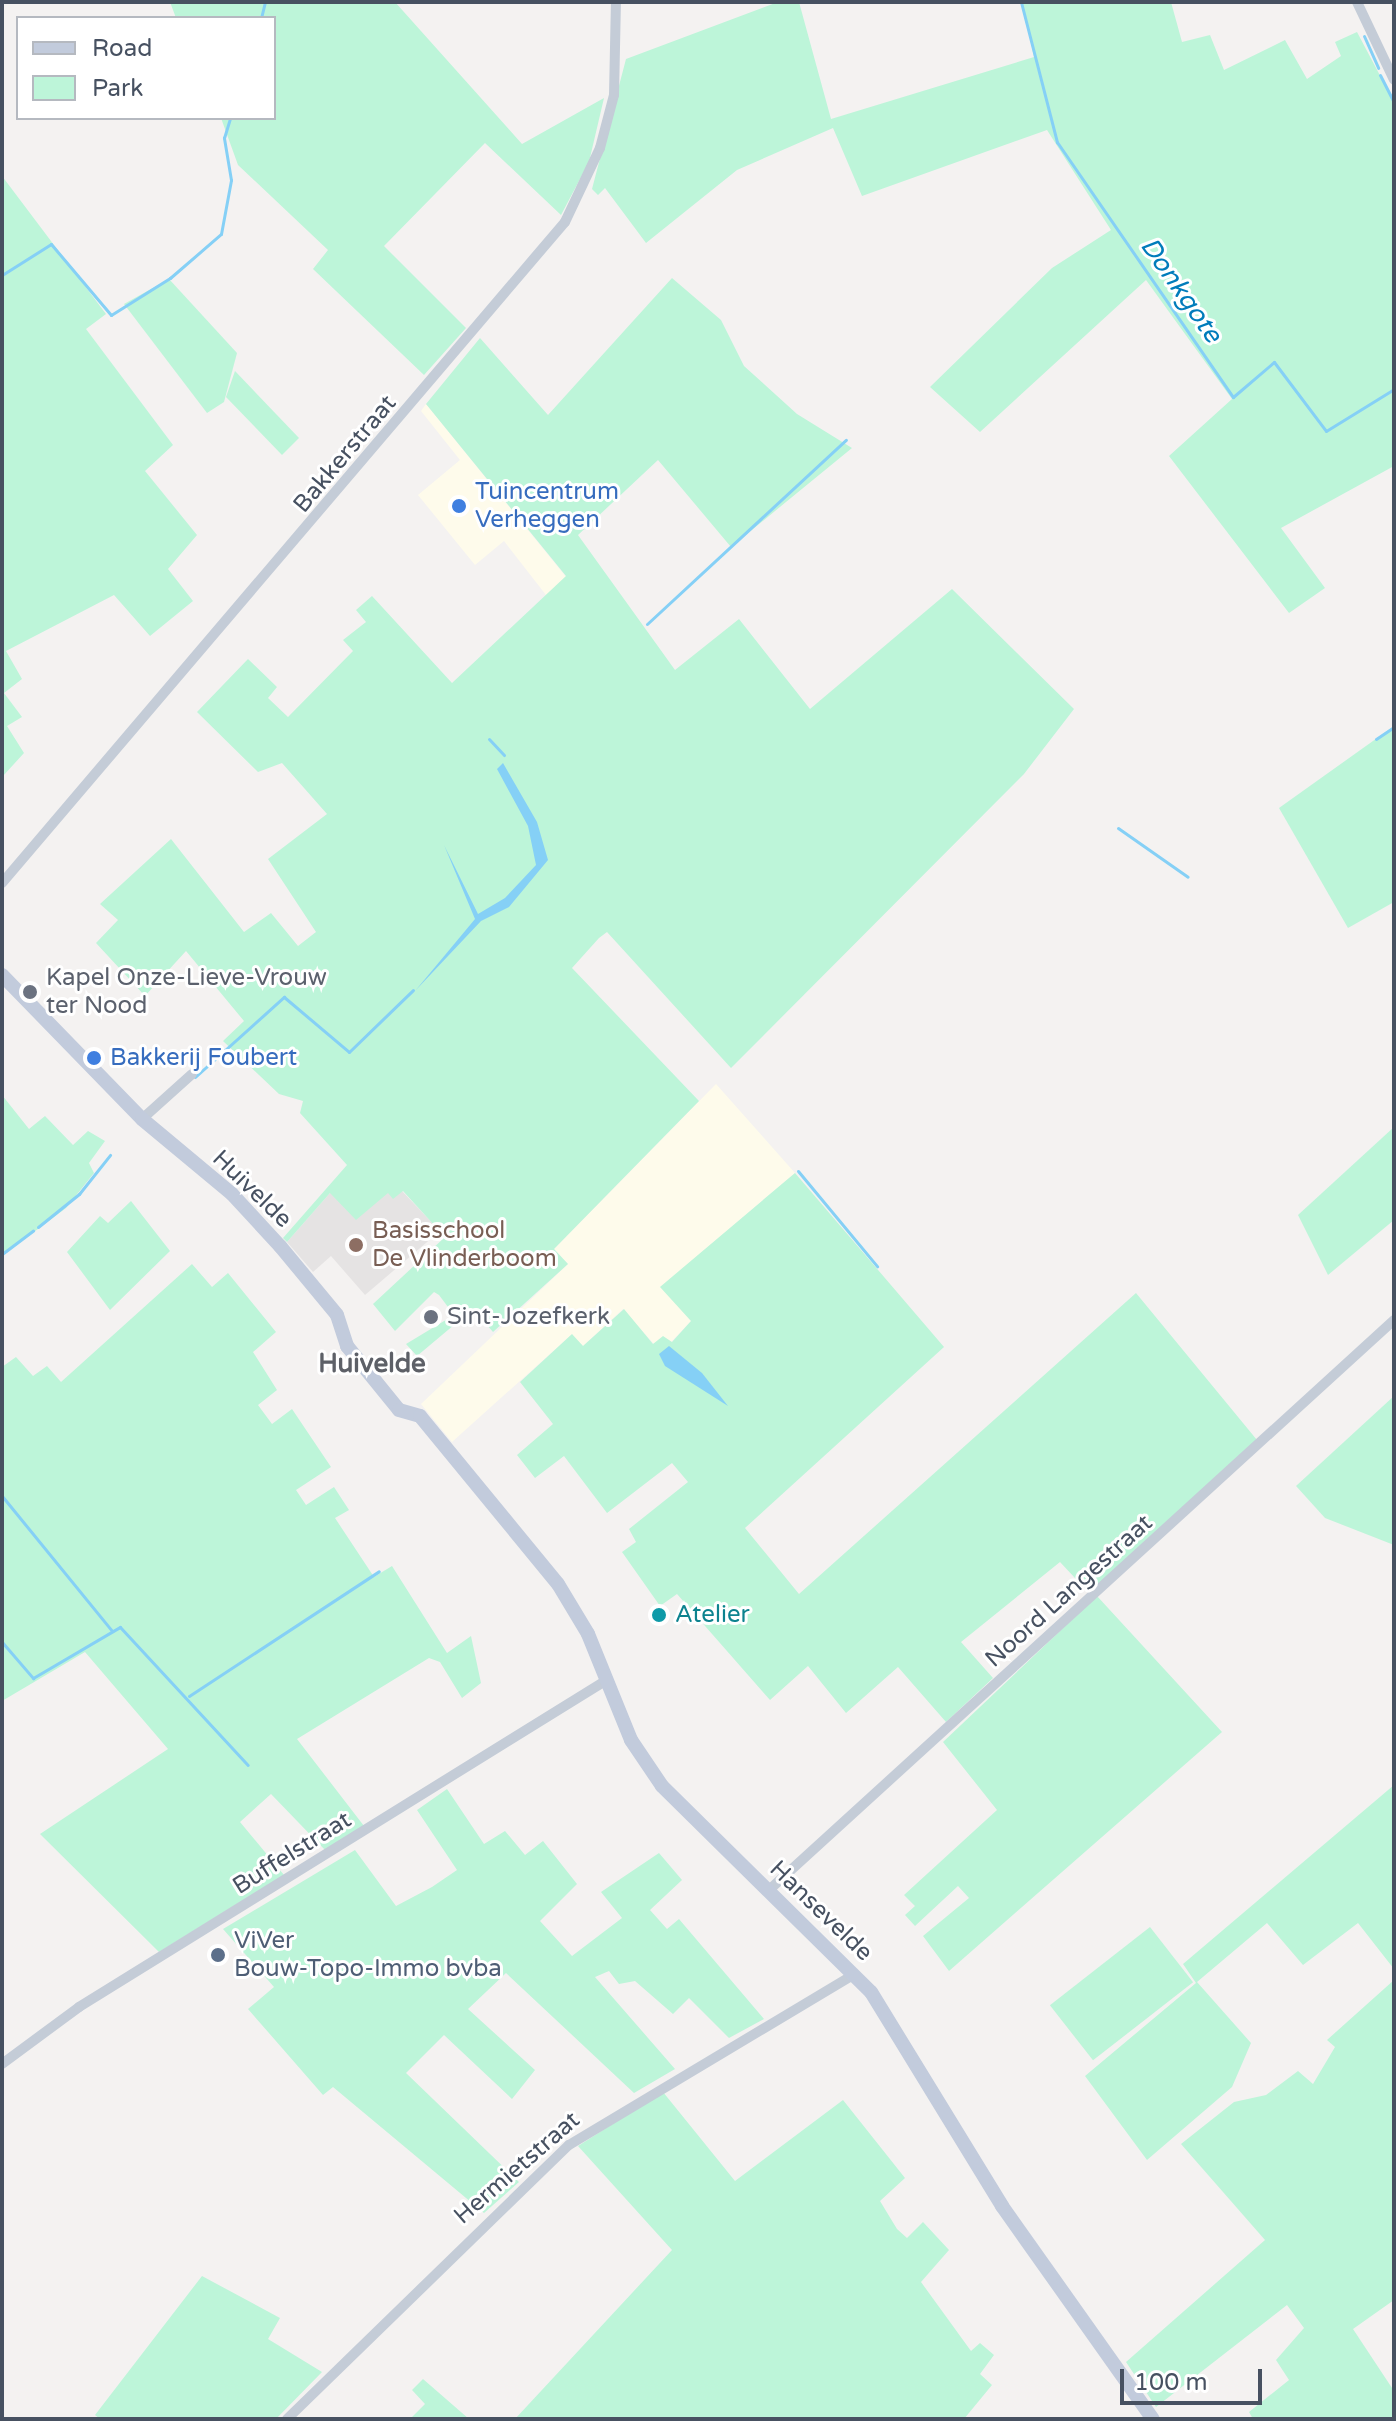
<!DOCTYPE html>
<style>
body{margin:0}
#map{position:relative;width:1396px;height:2421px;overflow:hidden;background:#f4f2f1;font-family:"Varela Round",sans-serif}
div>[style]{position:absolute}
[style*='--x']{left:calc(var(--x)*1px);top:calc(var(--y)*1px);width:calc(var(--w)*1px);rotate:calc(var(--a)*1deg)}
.commercial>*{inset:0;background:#fefbeb}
.education>*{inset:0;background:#e5e3e3}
.green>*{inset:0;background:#bdf5d9;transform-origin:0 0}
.water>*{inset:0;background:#85d0f6}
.stream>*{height:3px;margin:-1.5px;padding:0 1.5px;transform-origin:1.5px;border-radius:1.5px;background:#85d0f6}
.street>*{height:10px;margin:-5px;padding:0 5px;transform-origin:5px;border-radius:5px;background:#c4ccd7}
.secondary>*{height:14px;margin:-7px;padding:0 7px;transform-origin:7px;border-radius:7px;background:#c2cbdc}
.dots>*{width:22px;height:22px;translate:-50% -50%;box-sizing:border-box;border:4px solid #fff;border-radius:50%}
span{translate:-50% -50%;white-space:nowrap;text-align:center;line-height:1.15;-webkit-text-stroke:6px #fff;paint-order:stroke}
.street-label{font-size:24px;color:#475161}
.shop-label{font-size:24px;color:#366cbe}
.left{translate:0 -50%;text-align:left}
.worship-label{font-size:24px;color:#5b616d}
.education-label{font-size:24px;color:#785e54}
.culture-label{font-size:24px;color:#0d838f}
.service-label{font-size:24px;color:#4e5e75}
.water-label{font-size:26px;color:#007cbb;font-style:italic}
.neighbourhood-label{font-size:26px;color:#5d6067;font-weight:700}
.frame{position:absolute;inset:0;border:4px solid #475161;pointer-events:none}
.legend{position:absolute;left:16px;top:16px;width:260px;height:104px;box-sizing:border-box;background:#fff;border:2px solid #b5b9c0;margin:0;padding:10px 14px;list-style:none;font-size:24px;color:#475161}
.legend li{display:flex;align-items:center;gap:16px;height:40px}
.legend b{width:40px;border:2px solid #b5b9c0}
.scale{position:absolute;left:1120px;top:2369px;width:142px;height:36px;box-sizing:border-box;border:4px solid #475161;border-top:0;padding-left:10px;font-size:24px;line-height:28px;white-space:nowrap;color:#475161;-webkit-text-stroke:6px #fff;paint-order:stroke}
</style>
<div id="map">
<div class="commercial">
<div style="clip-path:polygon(426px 404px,566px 577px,546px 595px,504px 541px,475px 565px,418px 495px,460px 460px,421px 411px)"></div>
<div style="clip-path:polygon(716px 1084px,795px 1173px,661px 1287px,691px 1321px,671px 1342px,654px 1344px,623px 1309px,583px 1346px,571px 1335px,452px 1442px,421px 1404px,568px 1264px,554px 1249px)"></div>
</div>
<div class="education">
<div style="clip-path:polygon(402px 1191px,440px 1231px,365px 1295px,331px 1256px,313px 1272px,287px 1242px,330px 1193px)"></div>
</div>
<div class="green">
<div style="clip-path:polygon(170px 2px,395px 2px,522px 144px,604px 98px,589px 162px,561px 215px,485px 143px,384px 246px,466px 328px,424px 375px,313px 269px,328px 250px,238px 165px,221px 118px,274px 118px,274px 18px,176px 18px)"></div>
<div style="clip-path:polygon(778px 2px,799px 2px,831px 119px,1034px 57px,1022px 2px,1171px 2px,1182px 42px,1210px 35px,1224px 70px,1285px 40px,1307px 79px,1341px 56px,1335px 42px,1357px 32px,1394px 102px,1394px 466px,1281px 528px,1325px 588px,1289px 613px,1169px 456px,1232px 399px,1146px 280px,980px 432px,930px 387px,1052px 268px,1111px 230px,1047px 130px,862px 196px,833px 128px,737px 170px,646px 243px,605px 188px,598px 195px,592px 189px,626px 59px)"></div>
<div style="clip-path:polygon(2px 176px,106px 314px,86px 329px,173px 445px,145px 471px,197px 535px,168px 569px,193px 601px,150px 636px,114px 595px,6px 651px,22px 679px,4px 693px,22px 717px,7px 726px,24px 753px,3px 776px)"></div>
<div style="clip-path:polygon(672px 278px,721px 320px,744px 366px,797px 414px,852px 448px,731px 547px,658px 460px,578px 535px,675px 670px,739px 619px,810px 709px,952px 589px,1074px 709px,1024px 774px,731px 1068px,607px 932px,599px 938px,572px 968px,699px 1101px,554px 1249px,568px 1264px,493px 1332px,473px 1309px,417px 1356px,406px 1344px,454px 1315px,439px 1295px,434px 1292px,395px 1331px,373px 1304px,445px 1237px,403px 1191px,393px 1199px,388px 1193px,356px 1220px,330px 1193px,287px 1242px,283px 1238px,347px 1165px,300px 1113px,303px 1101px,279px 1094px,223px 1041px,244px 1021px,186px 951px,145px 996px,96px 943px,118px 920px,100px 904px,171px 839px,244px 932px,271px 913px,298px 946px,316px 932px,268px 859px,327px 814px,282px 763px,258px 772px,197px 712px,248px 659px,277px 687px,268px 698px,288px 717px,353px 651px,343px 640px,366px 622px,356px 610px,372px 596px,452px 683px,566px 576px,426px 404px,480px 338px,548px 415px)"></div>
<div style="clip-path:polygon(169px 279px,237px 353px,224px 402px,207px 413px,124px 304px)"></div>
<div style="clip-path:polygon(235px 371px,299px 438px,282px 455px,226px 397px)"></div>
<div style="clip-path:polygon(1394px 726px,1394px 902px,1348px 928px,1279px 808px)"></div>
<div style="clip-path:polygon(2px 1095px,29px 1129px,45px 1116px,73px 1145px,88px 1131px,105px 1141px,89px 1163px,94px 1173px,66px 1208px,2px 1256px)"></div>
<div style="clip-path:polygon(1394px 1127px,1394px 1220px,1328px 1275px,1298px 1215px)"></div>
<div style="clip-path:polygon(795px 1173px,944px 1347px,745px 1528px,799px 1594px,1136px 1293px,1257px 1440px,1089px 1593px,1060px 1562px,961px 1642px,993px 1678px,946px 1722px,898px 1667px,846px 1713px,808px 1666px,770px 1700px,677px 1594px,660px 1606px,622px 1552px,636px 1542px,629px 1529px,688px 1482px,672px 1463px,607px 1513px,564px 1456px,535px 1478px,517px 1455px,553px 1424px,520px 1382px,572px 1334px,583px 1346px,624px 1309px,653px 1344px,663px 1336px,672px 1342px,691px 1321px,660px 1287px)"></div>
<div style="clip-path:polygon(131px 1201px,170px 1251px,110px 1310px,67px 1252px,100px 1216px,108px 1223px)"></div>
<div style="clip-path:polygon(192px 1264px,212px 1287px,228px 1273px,276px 1332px,253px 1352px,277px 1390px,258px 1405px,272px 1424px,292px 1409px,331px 1467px,296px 1490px,306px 1505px,334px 1487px,349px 1510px,335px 1518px,374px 1577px,392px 1566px,447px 1653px,471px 1636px,481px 1683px,462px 1698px,440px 1662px,429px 1658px,297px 1739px,364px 1826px,326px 1851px,271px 1794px,240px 1822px,284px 1875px,159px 1952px,40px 1834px,168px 1749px,85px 1652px,2px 1701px,2px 1367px,16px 1357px,33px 1376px,47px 1366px,61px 1382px)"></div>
<div style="clip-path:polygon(1394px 1396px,1394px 1545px,1325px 1518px,1296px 1486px)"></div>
<div style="clip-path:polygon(1097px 1596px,1222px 1732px,949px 1971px,923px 1936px,969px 1898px,958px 1886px,915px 1926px,905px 1915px,915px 1906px,904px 1895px,997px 1810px,943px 1742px)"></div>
<div style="clip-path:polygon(1394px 1785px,1394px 1969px,1358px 1923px,1303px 1965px,1267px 1923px,1197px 1982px,1251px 2043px,1232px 2087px,1147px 2160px,1085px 2076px,1196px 1983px,1183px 1964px)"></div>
<div style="clip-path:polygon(447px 1789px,484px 1844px,505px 1831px,525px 1855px,543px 1841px,577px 1884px,540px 1921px,572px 1956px,622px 1918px,601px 1892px,659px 1853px,682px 1880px,650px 1910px,667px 1929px,679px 1919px,764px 2019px,729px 2038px,689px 1998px,673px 2014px,635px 1981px,619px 1984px,609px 1971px,595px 1977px,675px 2069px,634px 2093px,506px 1973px,468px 2009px,535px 2070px,512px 2099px,444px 2035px,406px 2073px,519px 2182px,484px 2213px,333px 2087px,323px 2095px,248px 2009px,274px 1987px,223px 1929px,355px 1850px,396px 1906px,432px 1887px,457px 1870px,417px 1810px)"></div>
<div style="left:1150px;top:1927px;width:70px;height:127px;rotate:52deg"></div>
<div style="clip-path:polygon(1394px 1980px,1394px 2300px,1353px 2329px,1394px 2391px,1394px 2419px,1253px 2419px,1249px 2412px,1289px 2380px,1276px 2360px,1304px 2328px,1287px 2305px,1156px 2407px,1126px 2362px,1265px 2240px,1181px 2144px,1234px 2102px,1266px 2095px,1298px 2071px,1313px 2084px,1335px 2047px,1327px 2040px)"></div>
<div style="clip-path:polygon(663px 2092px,735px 2181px,843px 2100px,905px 2178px,880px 2201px,897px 2229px,907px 2238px,923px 2222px,949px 2250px,921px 2282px,971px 2351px,980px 2343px,994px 2355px,980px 2374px,992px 2385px,964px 2419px,515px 2419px,672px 2250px,578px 2146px)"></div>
<div style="clip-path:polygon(202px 2276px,280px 2318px,268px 2339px,322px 2372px,276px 2419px,100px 2419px,95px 2415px)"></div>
<div style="clip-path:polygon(423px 2379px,469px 2419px,410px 2419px,425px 2404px,412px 2390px)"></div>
</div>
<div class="water">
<div style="clip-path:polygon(503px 763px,537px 822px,548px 860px,509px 907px,481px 921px,415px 991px,475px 919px,444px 845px,478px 914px,505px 898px,536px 865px,528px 826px,497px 769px)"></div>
<div style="clip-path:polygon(669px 1346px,702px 1373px,728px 1406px,665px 1366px,659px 1354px)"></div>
</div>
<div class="stream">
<div style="--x:1021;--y:2;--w:145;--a:75.6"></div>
<div style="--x:1057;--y:142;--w:310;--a:55.4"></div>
<div style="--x:1233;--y:397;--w:54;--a:-40.5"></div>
<div style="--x:1274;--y:362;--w:86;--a:53"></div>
<div style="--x:1326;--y:431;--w:80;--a:-31.7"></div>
<div style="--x:261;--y:18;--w:16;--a:-76"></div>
<div style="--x:1364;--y:36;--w:35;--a:66"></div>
<div style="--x:1380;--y:75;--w:30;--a:63"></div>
<div style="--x:2;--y:275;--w:58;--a:-32.3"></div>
<div style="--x:51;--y:244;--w:93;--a:49.8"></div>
<div style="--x:111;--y:315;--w:70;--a:-32.1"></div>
<div style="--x:170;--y:278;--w:67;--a:-40.8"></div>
<div style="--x:221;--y:234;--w:55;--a:-79.5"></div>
<div style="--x:231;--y:180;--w:43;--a:-99.5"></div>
<div style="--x:224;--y:138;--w:21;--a:-73"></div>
<div style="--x:647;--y:624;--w:271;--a:-42.8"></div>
<div style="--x:489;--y:739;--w:22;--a:47"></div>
<div style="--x:1376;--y:739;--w:22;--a:-34"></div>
<div style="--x:1118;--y:828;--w:85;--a:35"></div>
<div style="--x:195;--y:1077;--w:120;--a:-42"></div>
<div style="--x:284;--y:997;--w:85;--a:40.2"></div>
<div style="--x:349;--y:1052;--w:89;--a:-44.1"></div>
<div style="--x:798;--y:1171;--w:124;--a:50.3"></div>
<div style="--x:38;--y:1227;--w:53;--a:-38.8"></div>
<div style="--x:79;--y:1194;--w:50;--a:-51.5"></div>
<div style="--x:2;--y:1254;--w:39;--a:-37"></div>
<div style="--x:2;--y:1496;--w:174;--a:50.8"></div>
<div style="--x:2;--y:1642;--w:48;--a:49.3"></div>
<div style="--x:33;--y:1678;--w:101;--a:-30.4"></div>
<div style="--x:120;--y:1627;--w:188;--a:47.2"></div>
<div style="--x:189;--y:1696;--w:227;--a:-33.3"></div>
</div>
<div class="street">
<div style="--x:1357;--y:2;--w:86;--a:64.6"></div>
<div style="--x:2;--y:883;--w:868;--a:-49.58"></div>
<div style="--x:565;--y:222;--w:82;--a:-64.7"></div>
<div style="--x:600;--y:148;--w:55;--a:-75.2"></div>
<div style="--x:614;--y:95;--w:93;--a:-88.8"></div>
<div style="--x:142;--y:1119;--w:67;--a:-42"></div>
<div style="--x:769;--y:1890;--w:846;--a:-42.36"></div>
<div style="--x:2;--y:2064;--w:96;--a:-36.5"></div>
<div style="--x:79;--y:2007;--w:619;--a:-31.79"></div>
<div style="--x:287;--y:2419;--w:393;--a:-44.2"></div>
<div style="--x:569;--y:2145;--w:333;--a:-30.9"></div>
</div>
<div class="secondary">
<div style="--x:2;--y:975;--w:201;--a:45.8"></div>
<div style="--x:142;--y:1119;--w:117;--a:39.8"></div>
<div style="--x:232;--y:1194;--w:71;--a:47.3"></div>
<div style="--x:280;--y:1246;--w:89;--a:50.4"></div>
<div style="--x:337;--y:1315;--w:33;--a:72"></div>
<div style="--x:347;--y:1346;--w:82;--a:50.9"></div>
<div style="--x:399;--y:1410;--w:22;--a:16"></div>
<div style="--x:420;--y:1416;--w:217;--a:50.6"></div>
<div style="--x:558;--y:1584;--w:58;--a:59"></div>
<div style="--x:588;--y:1634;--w:114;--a:67.9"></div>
<div style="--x:631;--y:1740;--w:55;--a:56"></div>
<div style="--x:662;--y:1786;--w:293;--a:44.6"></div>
<div style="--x:871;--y:1992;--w:251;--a:58.5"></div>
<div style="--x:1002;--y:2206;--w:261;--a:54.7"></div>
</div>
<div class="dots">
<div style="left:459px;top:506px;background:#3f7fe0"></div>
<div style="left:30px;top:992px;background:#6b7280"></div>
<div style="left:94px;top:1058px;background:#3f7fe0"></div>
<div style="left:356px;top:1245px;background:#8d6e63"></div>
<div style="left:431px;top:1317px;background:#6b7280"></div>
<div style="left:659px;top:1615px;background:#0f9aa8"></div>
<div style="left:218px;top:1955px;background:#5c6f8a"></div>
</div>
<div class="street-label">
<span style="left:345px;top:454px;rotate:-50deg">Bakkerstraat</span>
<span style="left:252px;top:1189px;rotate:44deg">Huivelde</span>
<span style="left:1069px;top:1591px;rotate:-42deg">Noord Langestraat</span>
<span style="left:292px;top:1853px;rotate:-32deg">Buffelstraat</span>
<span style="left:821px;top:1911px;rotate:44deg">Hansevelde</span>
<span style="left:517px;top:2168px;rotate:-41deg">Hermietstraat</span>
</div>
<div class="shop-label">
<span class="left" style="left:475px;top:506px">Tuincentrum<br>Verheggen</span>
<span class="left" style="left:110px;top:1058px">Bakkerij Foubert</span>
</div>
<div class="worship-label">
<span class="left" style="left:46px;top:992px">Kapel Onze-Lieve-Vrouw<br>ter Nood</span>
<span class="left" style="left:447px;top:1317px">Sint-Jozefkerk</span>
</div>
<div class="education-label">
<span class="left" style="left:372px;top:1245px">Basisschool<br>De Vlinderboom</span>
</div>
<div class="culture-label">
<span class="left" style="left:675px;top:1615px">Atelier</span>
</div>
<div class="service-label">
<span class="left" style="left:234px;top:1955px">ViVer<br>Bouw-Topo-Immo bvba</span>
</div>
<div class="water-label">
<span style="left:1181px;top:290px;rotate:55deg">Donkgote</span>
</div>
<div class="neighbourhood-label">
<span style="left:372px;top:1364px">Huivelde</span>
</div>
<div class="frame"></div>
<ul class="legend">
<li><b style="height:10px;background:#c2cbdc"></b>Road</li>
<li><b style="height:22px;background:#bdf5d9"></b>Park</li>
</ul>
<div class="scale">100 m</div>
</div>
